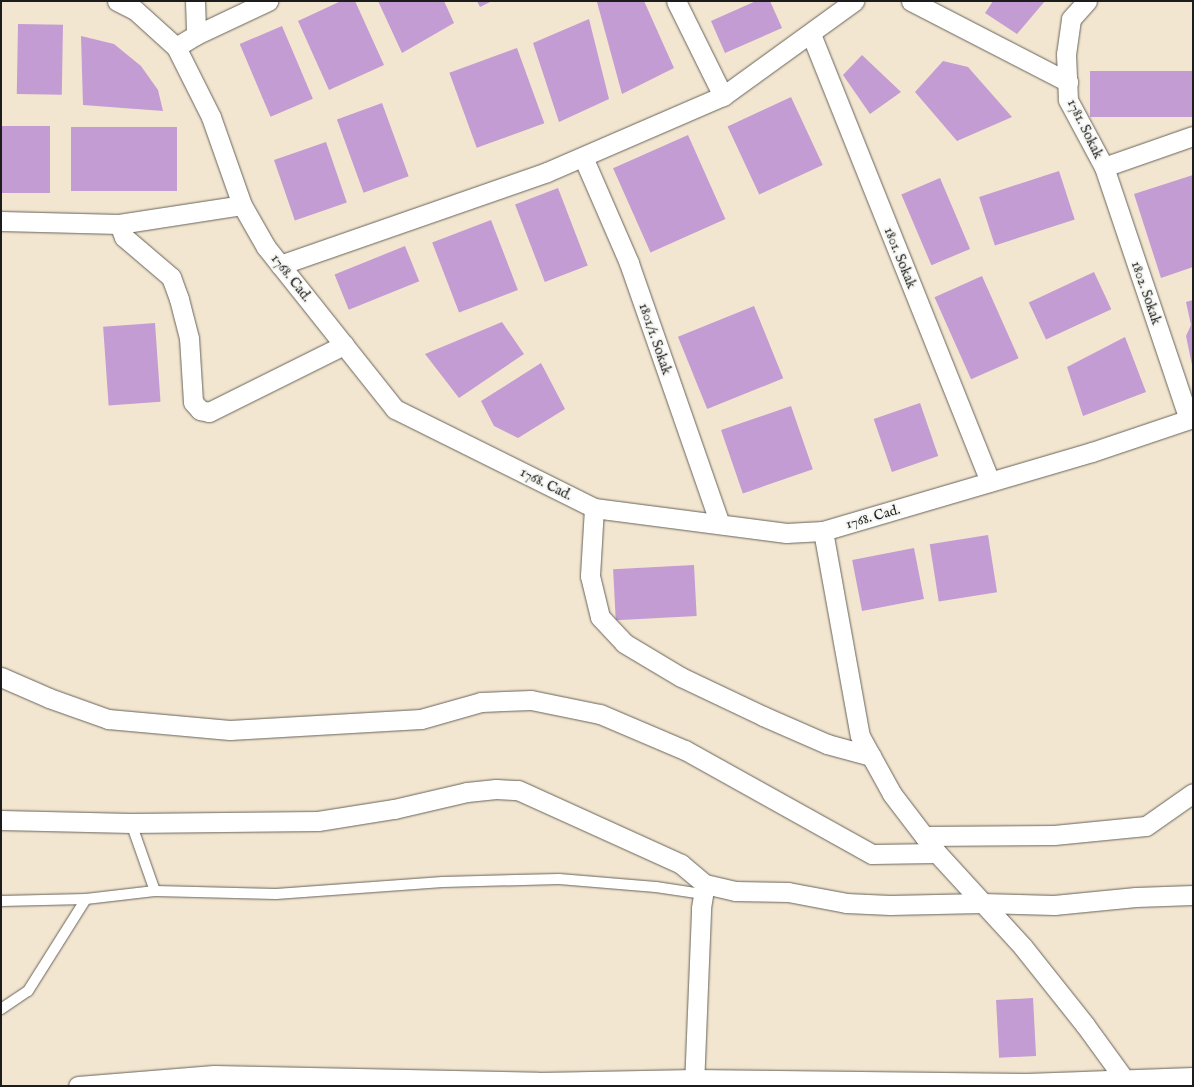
<!DOCTYPE html>
<style>
body{margin:0}
#map{position:relative;width:1194px;height:1087px;overflow:hidden;background:#f3e6d0;font-family:"IM FELL English",serif}
div>[style]{position:absolute}
[style*='--x']{left:calc(var(--x)*1px);top:calc(var(--y)*1px);width:calc(var(--w)*1px);rotate:calc(var(--a)*1deg)}
.building>*{inset:0;background:#c29cd2;transform-origin:0 0}
.roads{filter:drop-shadow(0 0 1px #67635b) drop-shadow(0 0 1px #67635b)}
.service>*{height:10px;margin:-5px;padding:0 5px;transform-origin:5px;border-radius:5px;background:#fff}
.minor>*{height:19px;margin:-9.5px;padding:0 9.5px;transform-origin:9.5px;border-radius:9.5px;background:#fff}
span{translate:-50% -50%;white-space:nowrap;text-align:center;line-height:1.15;-webkit-text-stroke:4px #f6f6f2;paint-order:stroke}
.street-label{font-size:14px;color:#1c1c1c}
.frame{position:absolute;inset:0;border:2px solid #1c1c1c;pointer-events:none}
</style>
<div id="map">
<div class="building">
<div style="clip-path:polygon(341px 1px,355px 1px,384px 65px,329px 90px,298px 21px)"></div>
<div style="clip-path:polygon(378px 1px,444px 1px,454px 23px,402px 53px)"></div>
<div style="clip-path:polygon(477px 1px,492px 1px,480px 7px)"></div>
<div style="clip-path:polygon(599px 1px,644px 1px,674px 68px,622px 94px,597px 2px)"></div>
<div style="clip-path:polygon(756px 1px,770px 1px,782px 28px,725px 53px,711px 21px)"></div>
<div style="clip-path:polygon(993px 1px,1045px 1px,1017px 34px,985px 13px)"></div>
<div style="clip-path:polygon(589px 19px,609px 99px,559px 122px,533px 43px)"></div>
<div style="left:18px;top:24px;width:45px;height:70px;rotate:1deg"></div>
<div style="left:282px;top:26px;width:79px;height:46px;rotate:67deg"></div>
<div style="clip-path:polygon(81px 36px,114px 44px,141px 66px,158px 90px,163px 111px,83px 105px)"></div>
<div style="left:517px;top:48px;width:80px;height:72px;rotate:70deg"></div>
<div style="clip-path:polygon(862px 55px,901px 92px,870px 114px,843px 75px)"></div>
<div style="clip-path:polygon(943px 61px,968px 67px,1012px 117px,957px 141px,915px 92px)"></div>
<div style="left:1193px;top:71px;width:46px;height:103px;rotate:90deg"></div>
<div style="left:791px;top:97px;width:75px;height:70px;rotate:65deg"></div>
<div style="left:382px;top:103px;width:78px;height:48px;rotate:70deg"></div>
<div style="left:1px;top:126px;width:49px;height:67px"></div>
<div style="left:71px;top:127px;width:106px;height:64px"></div>
<div style="left:688px;top:135px;width:92px;height:82px;rotate:66deg"></div>
<div style="left:326px;top:142px;width:64px;height:55px;rotate:71deg"></div>
<div style="left:1059px;top:171px;width:51px;height:84px;rotate:72deg"></div>
<div style="clip-path:polygon(1193px 175px,1193px 267px,1161px 278px,1134px 194px)"></div>
<div style="left:940px;top:178px;width:77px;height:42px;rotate:67deg"></div>
<div style="left:558px;top:188px;width:83px;height:46px;rotate:69deg"></div>
<div style="left:491px;top:220px;width:75px;height:63px;rotate:69deg"></div>
<div style="left:405px;top:246px;width:38px;height:76px;rotate:68deg"></div>
<div style="left:1094px;top:272px;width:41px;height:72px;rotate:65deg"></div>
<div style="left:982px;top:276px;width:90px;height:52px;rotate:66deg"></div>
<div style="clip-path:polygon(1193px 300px,1193px 365px,1192px 365px,1186px 336px,1191px 325px,1186px 302px)"></div>
<div style="left:754px;top:306px;width:78px;height:82px;rotate:68deg"></div>
<div style="clip-path:polygon(502px 322px,524px 354px,459px 398px,425px 354px)"></div>
<div style="left:155px;top:323px;width:79px;height:52px;rotate:86deg"></div>
<div style="clip-path:polygon(1125px 337px,1146px 392px,1083px 416px,1067px 367px)"></div>
<div style="clip-path:polygon(541px 363px,565px 409px,518px 438px,494px 426px,481px 401px)"></div>
<div style="left:920px;top:403px;width:56px;height:49px;rotate:71deg"></div>
<div style="left:791px;top:406px;width:67px;height:74px;rotate:71deg"></div>
<div style="left:988px;top:535px;width:58px;height:59px;rotate:81deg"></div>
<div style="left:914px;top:548px;width:52px;height:63px;rotate:79deg"></div>
<div style="left:694px;top:565px;width:51px;height:81px;rotate:87deg"></div>
<div style="left:1033px;top:998px;width:58px;height:37px;rotate:87deg"></div>
</div>
<div class="roads">
<div class="service">
<div style="--x:131;--y:823;--w:72;--a:70.6"></div>
<div style="--x:1;--y:901;--w:85;--a:-1.3"></div>
<div style="--x:86;--y:899;--w:69;--a:-6.6"></div>
<div style="--x:155;--y:891;--w:121;--a:1.4"></div>
<div style="--x:276;--y:894;--w:167;--a:-4.1"></div>
<div style="--x:443;--y:882;--w:116;--a:-1.5"></div>
<div style="--x:559;--y:879;--w:97;--a:4.7"></div>
<div style="--x:656;--y:887;--w:48;--a:8.5"></div>
<div style="--x:1;--y:1009;--w:32;--a:-34"></div>
<div style="--x:28;--y:991;--w:109;--a:-57.8"></div>
</div>
<div class="minor">
<div style="--x:117;--y:1;--w:20;--a:27"></div>
<div style="--x:135;--y:10;--w:55;--a:42.1"></div>
<div style="--x:176;--y:47;--w:78;--a:63.4"></div>
<div style="--x:211;--y:117;--w:93;--a:70.6"></div>
<div style="--x:242;--y:205;--w:48;--a:60.3"></div>
<div style="--x:266;--y:247;--w:207;--a:51.5"></div>
<div style="--x:395;--y:409;--w:222;--a:26.4"></div>
<div style="--x:594;--y:508;--w:194;--a:7.4"></div>
<div style="--x:786;--y:533;--w:37;--a:-3"></div>
<div style="--x:823;--y:531;--w:280;--a:-16.4"></div>
<div style="--x:1092;--y:452;--w:107;--a:-18.6"></div>
<div style="--x:195;--y:1;--w:34;--a:88"></div>
<div style="--x:676;--y:1;--w:106;--a:63.7"></div>
<div style="--x:911;--y:1;--w:177;--a:27.3"></div>
<div style="--x:1087;--y:1;--w:24;--a:132"></div>
<div style="--x:1071;--y:19;--w:35;--a:98"></div>
<div style="--x:1066;--y:54;--w:46;--a:87.5"></div>
<div style="--x:1068;--y:100;--w:76;--a:61.8"></div>
<div style="--x:1104;--y:167;--w:266;--a:71.4"></div>
<div style="--x:811;--y:34;--w:482;--a:68.2"></div>
<div style="--x:176;--y:47;--w:23;--a:-31"></div>
<div style="--x:196;--y:35;--w:80;--a:-25.3"></div>
<div style="--x:583;--y:157;--w:116;--a:66.5"></div>
<div style="--x:629;--y:263;--w:276;--a:70.8"></div>
<div style="--x:1104;--y:167;--w:94;--a:-19.2"></div>
<div style="--x:1;--y:221;--w:118;--a:1.5"></div>
<div style="--x:119;--y:224;--w:124;--a:-8.8"></div>
<div style="--x:119;--y:224;--w:14;--a:69"></div>
<div style="--x:124;--y:237;--w:62;--a:40.4"></div>
<div style="--x:171;--y:277;--w:23;--a:70"></div>
<div style="--x:179;--y:299;--w:40;--a:75.6"></div>
<div style="--x:189;--y:338;--w:64;--a:86.4"></div>
<div style="--x:193;--y:402;--w:11;--a:49"></div>
<div style="--x:200;--y:410;--w:9;--a:13"></div>
<div style="--x:209;--y:412;--w:151;--a:-26.4"></div>
<div style="--x:280;--y:265;--w:283;--a:-19.2"></div>
<div style="--x:547;--y:172;--w:192;--a:-23.4"></div>
<div style="--x:723;--y:96;--w:162;--a:-35.9"></div>
<div style="--x:594;--y:508;--w:68;--a:93.4"></div>
<div style="--x:590;--y:576;--w:42;--a:76.3"></div>
<div style="--x:600;--y:617;--w:35;--a:47"></div>
<div style="--x:624;--y:643;--w:66;--a:30.8"></div>
<div style="--x:681;--y:677;--w:91;--a:25.4"></div>
<div style="--x:763;--y:716;--w:70;--a:23.6"></div>
<div style="--x:827;--y:744;--w:46;--a:15.3"></div>
<div style="--x:823;--y:531;--w:208;--a:79.8"></div>
<div style="--x:860;--y:736;--w:66;--a:61.1"></div>
<div style="--x:892;--y:794;--w:74;--a:52.7"></div>
<div style="--x:937;--y:853;--w:127;--a:47.5"></div>
<div style="--x:1023;--y:947;--w:100;--a:51.5"></div>
<div style="--x:1085;--y:1025;--w:68;--a:54"></div>
<div style="--x:1;--y:677;--w:52;--a:23.6"></div>
<div style="--x:49;--y:698;--w:63;--a:19.6"></div>
<div style="--x:108;--y:719;--w:122;--a:5.2"></div>
<div style="--x:230;--y:730;--w:191;--a:-3.3"></div>
<div style="--x:421;--y:719;--w:62;--a:-15.8"></div>
<div style="--x:481;--y:702;--w:50;--a:-2.3"></div>
<div style="--x:531;--y:700;--w:70;--a:11.5"></div>
<div style="--x:600;--y:714;--w:92;--a:23"></div>
<div style="--x:685;--y:750;--w:214;--a:29.1"></div>
<div style="--x:872;--y:854;--w:65;--a:-0.9"></div>
<div style="--x:1;--y:820;--w:130;--a:1.3"></div>
<div style="--x:131;--y:823;--w:187;--a:-0.6"></div>
<div style="--x:318;--y:821;--w:77;--a:-9"></div>
<div style="--x:394;--y:809;--w:75;--a:-13.1"></div>
<div style="--x:467;--y:792;--w:29;--a:-6"></div>
<div style="--x:496;--y:789;--w:22;--a:3"></div>
<div style="--x:518;--y:790;--w:179;--a:24.4"></div>
<div style="--x:681;--y:864;--w:31;--a:40"></div>
<div style="--x:705;--y:884;--w:31;--a:13"></div>
<div style="--x:735;--y:891;--w:53;--a:1.1"></div>
<div style="--x:788;--y:892;--w:59;--a:10.7"></div>
<div style="--x:846;--y:903;--w:44;--a:2.6"></div>
<div style="--x:890;--y:905;--w:92;--a:-1.2"></div>
<div style="--x:982;--y:903;--w:72;--a:1.6"></div>
<div style="--x:1054;--y:905;--w:82;--a:-5.6"></div>
<div style="--x:1136;--y:897;--w:57;--a:-2"></div>
<div style="--x:924;--y:836;--w:130;--a:-0.4"></div>
<div style="--x:1054;--y:835;--w:92;--a:-5.6"></div>
<div style="--x:1146;--y:826;--w:57;--a:-35.1"></div>
<div style="--x:78;--y:1086;--w:136;--a:-4.6"></div>
<div style="--x:214;--y:1075;--w:324;--a:1.2"></div>
<div style="--x:538;--y:1082;--w:156;--a:-1.1"></div>
<div style="--x:694;--y:1079;--w:332;--a:0.7"></div>
<div style="--x:1026;--y:1083;--w:167;--a:-2.1"></div>
<div style="--x:694;--y:1086;--w:178;--a:-87.7"></div>
<div style="--x:701;--y:908;--w:24;--a:-81"></div>
</div>
</div>
<div class="street-label">
<span style="left:1085px;top:129px;rotate:64deg">1781. Sokak</span>
<span style="left:900px;top:258px;rotate:68deg">1801. Sokak</span>
<span style="left:291px;top:278px;rotate:52deg">1768. Cad.</span>
<span style="left:1146px;top:293px;rotate:71deg">1802. Sokak</span>
<span style="left:655px;top:339px;rotate:71deg">1801/1. Sokak</span>
<span style="left:546px;top:484px;rotate:27deg">1768. Cad.</span>
<span style="left:873px;top:517px;rotate:-16deg">1768. Cad.</span>
</div>
<div class="frame"></div>
</div>
